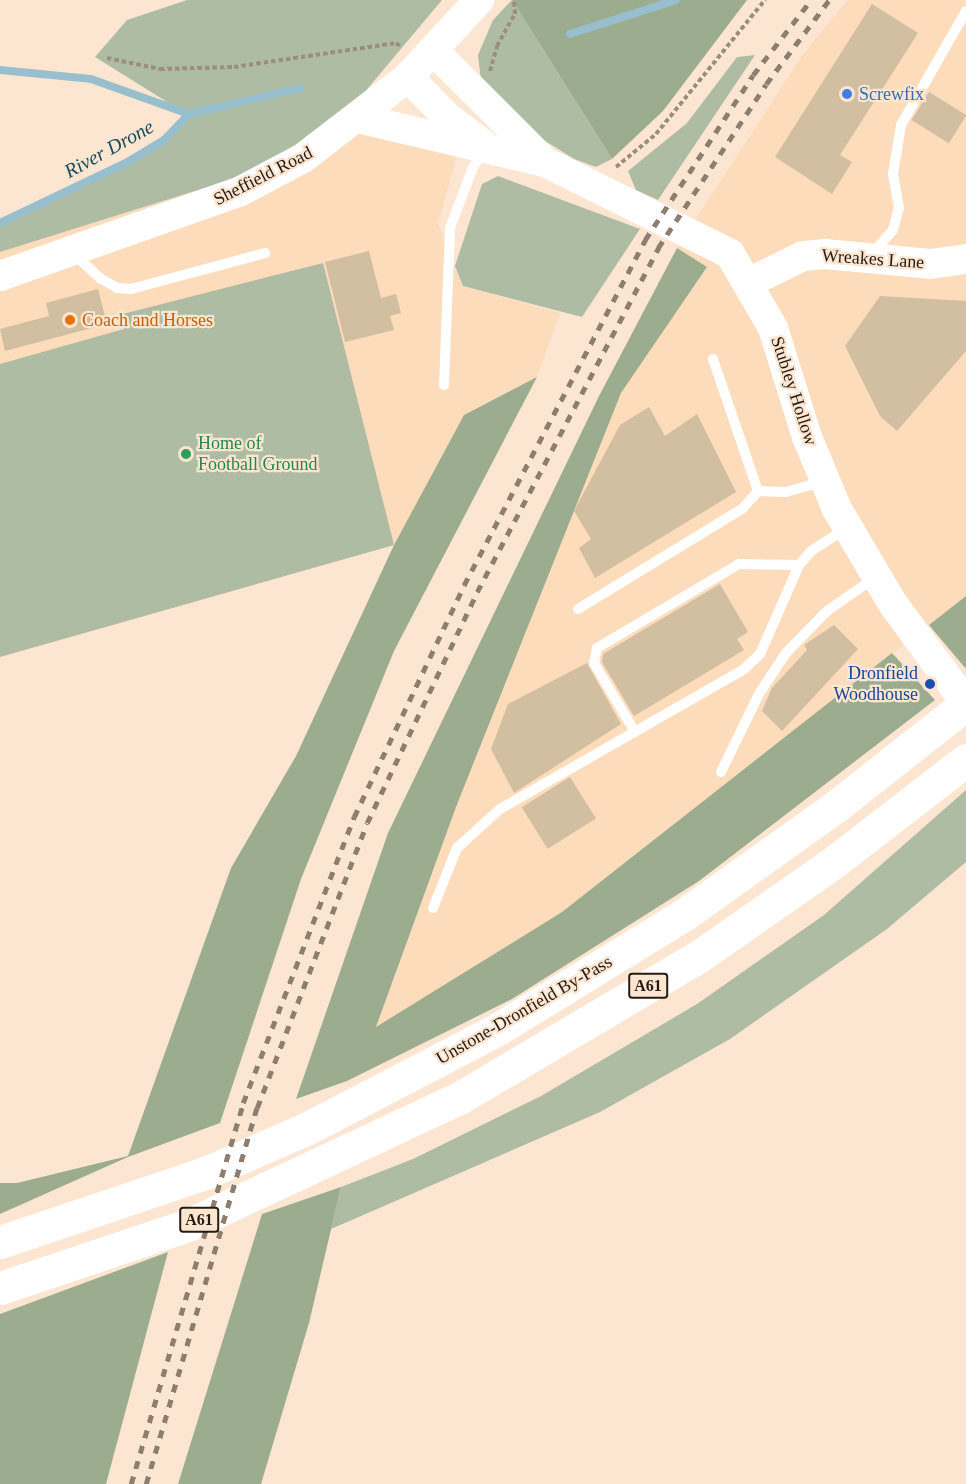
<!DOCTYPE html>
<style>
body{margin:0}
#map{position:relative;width:966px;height:1484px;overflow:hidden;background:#fce6d1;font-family:"Times New Roman",serif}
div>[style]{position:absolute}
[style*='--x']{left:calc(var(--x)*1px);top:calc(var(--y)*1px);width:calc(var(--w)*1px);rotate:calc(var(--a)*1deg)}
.built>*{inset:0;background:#fcdcbb}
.green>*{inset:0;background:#aebca4}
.forest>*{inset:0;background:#9cad8f}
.stream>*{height:8px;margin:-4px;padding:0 4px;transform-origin:4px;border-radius:4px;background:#98bfcd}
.building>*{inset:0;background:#d2bea1;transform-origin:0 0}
.path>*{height:4px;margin-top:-2px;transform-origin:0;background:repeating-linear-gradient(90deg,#9d8d7d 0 4.5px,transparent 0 7.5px)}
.lane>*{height:10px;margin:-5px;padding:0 5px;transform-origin:5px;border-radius:5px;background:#fff}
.secondary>*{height:30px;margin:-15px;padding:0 15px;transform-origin:15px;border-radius:15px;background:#fff}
.highway>*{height:33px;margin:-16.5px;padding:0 16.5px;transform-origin:16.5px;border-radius:16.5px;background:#fff}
.rail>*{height:4.5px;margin-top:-2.25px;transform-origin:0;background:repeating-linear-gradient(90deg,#8e7e6f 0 8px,transparent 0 16px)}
.dots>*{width:16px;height:16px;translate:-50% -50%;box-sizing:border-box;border:3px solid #fce6d1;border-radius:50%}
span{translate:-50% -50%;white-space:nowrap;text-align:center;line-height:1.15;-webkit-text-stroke:4.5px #fce6d1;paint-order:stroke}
.shield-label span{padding:2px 4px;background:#fce6d1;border:2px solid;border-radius:4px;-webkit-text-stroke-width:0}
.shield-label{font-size:16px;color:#251b12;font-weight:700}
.shop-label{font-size:18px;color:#366cbe}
.left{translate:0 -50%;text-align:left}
.street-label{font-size:18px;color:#251b12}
.food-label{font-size:18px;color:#c56008}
.leisure-label{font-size:18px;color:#27864d}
.transit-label{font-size:18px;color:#164399}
.right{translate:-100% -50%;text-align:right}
.water-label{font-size:20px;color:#164c5c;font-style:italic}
</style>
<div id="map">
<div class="built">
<div style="clip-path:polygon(848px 0,966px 0,966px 596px,562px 912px,376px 1028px,456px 807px,621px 393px,707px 267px,677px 248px,804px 53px)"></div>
<div style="clip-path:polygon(353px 106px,459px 148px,438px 223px,463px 286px,560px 313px,537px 377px,464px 415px,394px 545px,0 657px,0 252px,230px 180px)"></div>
</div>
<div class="green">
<div style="clip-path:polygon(187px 0,442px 0,353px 106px,310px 138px,230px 180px,0 252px,0 223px,164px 140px,188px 115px,95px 57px,127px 20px)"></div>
<div style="clip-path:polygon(512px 0,612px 159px,596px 167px,574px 159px,523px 127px,481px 81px,478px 55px,493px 20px)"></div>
<div style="clip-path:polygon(755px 55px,658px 200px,636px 190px,628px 171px,687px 123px,737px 57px)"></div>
<div style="clip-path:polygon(498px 176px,640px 229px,582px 317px,463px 286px,455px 266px,482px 184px)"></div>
<div style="clip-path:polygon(323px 263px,394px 545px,0 657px,0 364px,124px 329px,119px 315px)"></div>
<div style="clip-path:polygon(966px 790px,966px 862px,887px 929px,730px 1039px,600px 1112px,331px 1229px,341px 1187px,413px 1159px,541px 1096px,697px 1004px,824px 915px)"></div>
</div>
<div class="forest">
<div style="clip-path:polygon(512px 0,747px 0,663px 111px,612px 159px)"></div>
<div style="clip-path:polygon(677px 248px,707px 267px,621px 393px,456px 807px,376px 1027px,562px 912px,892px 653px,935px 700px,699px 881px,512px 999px,347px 1081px,296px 1099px,388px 833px,599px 396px)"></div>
<div style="clip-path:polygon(537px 377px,394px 651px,301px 879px,220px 1123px,128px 1157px,0 1214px,0 1183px,17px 1183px,128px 1156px,231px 868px,296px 756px,394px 545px,464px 415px)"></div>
<div style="clip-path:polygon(966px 596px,966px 669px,929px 625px)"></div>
<div style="clip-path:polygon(341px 1187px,309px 1323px,261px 1484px,178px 1484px,262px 1214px)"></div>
<div style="clip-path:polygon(168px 1252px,106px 1484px,0 1484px,0 1314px)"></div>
</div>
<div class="stream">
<div style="--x:570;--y:34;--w:111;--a:-17.8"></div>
<div style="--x:0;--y:70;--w:91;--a:5.6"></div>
<div style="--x:91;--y:79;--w:104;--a:19.7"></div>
<div style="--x:0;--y:223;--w:140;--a:-25.5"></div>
<div style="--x:126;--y:163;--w:44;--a:-31.2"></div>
<div style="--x:164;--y:140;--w:36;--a:-46"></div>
<div style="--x:189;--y:114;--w:114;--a:-13.2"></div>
</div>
<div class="building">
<div style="clip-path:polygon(872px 4px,918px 33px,840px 155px,852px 162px,832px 194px,775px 157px)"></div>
<div style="left:929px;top:92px;width:44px;height:33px;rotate:32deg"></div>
<div style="clip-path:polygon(369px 251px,381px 298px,396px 294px,401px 313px,390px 316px,394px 330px,345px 342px,325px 262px)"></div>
<div style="clip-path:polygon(98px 289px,107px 324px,5px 351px,0 329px,49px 316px,46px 303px)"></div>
<div style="clip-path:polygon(880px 296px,966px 301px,966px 351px,897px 431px,880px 416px,845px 346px)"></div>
<div style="clip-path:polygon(649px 407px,665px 436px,697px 414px,736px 492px,595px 578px,579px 548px,591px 539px,574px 511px,620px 425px)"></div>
<div style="clip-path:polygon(720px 584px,748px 632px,737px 639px,744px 650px,634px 716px,602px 662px,603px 654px)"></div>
<div style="clip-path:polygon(834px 625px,858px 649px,782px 731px,762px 711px,772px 688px,807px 650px,804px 645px)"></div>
<div style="clip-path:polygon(587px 663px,621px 724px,514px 793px,491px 749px,508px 704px)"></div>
<div style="left:570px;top:777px;width:49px;height:57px;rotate:58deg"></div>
</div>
<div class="path">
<div style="--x:107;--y:58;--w:54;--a:11.7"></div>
<div style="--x:160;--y:69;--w:74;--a:-1.5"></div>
<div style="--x:234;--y:67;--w:164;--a:-8.4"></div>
<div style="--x:396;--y:43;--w:5;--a:37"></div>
<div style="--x:490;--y:71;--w:26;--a:-74"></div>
<div style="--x:497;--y:46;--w:37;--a:-61"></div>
<div style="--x:515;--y:14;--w:14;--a:-94"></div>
<div style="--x:616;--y:167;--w:52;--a:-39.5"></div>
<div style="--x:656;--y:134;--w:173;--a:-50.9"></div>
</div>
<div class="lane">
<div style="--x:73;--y:253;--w:37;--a:43"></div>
<div style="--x:100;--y:278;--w:20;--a:30"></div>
<div style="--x:117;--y:288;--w:14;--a:4"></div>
<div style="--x:131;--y:289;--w:139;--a:-15"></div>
<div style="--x:872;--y:254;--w:32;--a:-49"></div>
<div style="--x:893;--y:230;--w:23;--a:-75"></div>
<div style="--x:899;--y:208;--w:35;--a:-100"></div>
<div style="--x:893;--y:174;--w:50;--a:-80.7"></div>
<div style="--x:901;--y:125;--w:131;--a:-60.3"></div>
<div style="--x:713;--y:359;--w:139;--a:71.2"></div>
<div style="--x:444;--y:385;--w:157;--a:-87.8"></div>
<div style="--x:450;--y:228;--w:65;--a:-69.3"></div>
<div style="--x:473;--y:167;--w:20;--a:-53"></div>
<div style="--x:578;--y:609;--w:192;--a:-31.4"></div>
<div style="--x:742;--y:509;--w:24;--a:-48"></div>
<div style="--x:758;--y:491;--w:28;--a:2"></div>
<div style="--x:786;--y:492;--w:37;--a:-16"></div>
<div style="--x:635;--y:732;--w:80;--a:-120.7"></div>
<div style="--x:594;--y:663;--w:15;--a:-79"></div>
<div style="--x:597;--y:648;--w:165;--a:-30.6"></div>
<div style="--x:739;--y:564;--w:60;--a:1"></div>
<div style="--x:721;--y:772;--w:87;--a:-64"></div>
<div style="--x:759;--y:694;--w:49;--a:-56.6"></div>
<div style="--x:786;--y:653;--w:59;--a:-45.7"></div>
<div style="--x:827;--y:611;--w:60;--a:-34.8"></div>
<div style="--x:433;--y:908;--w:65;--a:-68.2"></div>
<div style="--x:457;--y:848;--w:58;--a:-42.2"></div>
<div style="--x:500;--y:809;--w:281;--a:-29.8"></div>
<div style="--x:744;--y:669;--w:22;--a:-43"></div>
<div style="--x:760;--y:654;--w:97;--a:-66.3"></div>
<div style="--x:799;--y:565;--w:18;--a:-49"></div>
<div style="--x:811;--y:551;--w:43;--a:-32.6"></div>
</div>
<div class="secondary">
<div style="--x:433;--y:50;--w:156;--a:45"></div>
<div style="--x:408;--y:77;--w:56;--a:45.7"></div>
<div style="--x:447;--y:117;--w:45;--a:36.9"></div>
<div style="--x:357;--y:118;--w:193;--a:13.2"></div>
<div style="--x:545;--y:162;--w:207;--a:26.4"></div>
<div style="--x:730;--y:254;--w:86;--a:59.8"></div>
<div style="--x:773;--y:328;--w:114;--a:72.7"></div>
<div style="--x:807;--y:437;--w:78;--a:67.4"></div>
<div style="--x:837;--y:509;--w:110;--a:59.5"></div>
<div style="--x:893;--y:604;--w:123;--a:53.6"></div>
<div style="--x:0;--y:276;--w:253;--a:-19.4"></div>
<div style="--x:239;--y:192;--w:72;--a:-28"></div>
<div style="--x:303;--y:158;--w:133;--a:-37.6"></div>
<div style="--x:408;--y:77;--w:105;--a:-47.3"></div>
<div style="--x:750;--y:282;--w:59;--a:-26.1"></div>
<div style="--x:803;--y:256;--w:22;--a:-5"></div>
<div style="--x:825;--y:254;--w:105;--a:5.4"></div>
<div style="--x:930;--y:264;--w:36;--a:-8"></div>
</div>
<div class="highway">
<div style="--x:0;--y:1242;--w:216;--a:-18.6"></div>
<div style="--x:205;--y:1173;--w:112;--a:-23.6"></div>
<div style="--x:308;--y:1128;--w:214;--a:-27.5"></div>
<div style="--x:498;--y:1029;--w:220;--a:-31.6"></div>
<div style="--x:685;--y:914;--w:184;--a:-35.5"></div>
<div style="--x:835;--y:807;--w:167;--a:-38.2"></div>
<div style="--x:0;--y:1288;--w:198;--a:-18.5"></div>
<div style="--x:188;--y:1225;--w:302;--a:-25.1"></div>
<div style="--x:461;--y:1097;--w:275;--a:-30.6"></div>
<div style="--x:698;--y:957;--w:166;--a:-34.9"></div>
<div style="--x:834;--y:862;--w:167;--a:-37.7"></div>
</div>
<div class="rail">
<div style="--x:131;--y:1484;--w:397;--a:-73.6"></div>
<div style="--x:243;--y:1103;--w:307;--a:-68.8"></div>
<div style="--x:354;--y:817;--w:257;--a:-64.6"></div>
<div style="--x:464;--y:585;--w:390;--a:-62.3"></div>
<div style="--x:645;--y:240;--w:197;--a:-56.8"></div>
<div style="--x:753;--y:75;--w:95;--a:-52.3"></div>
<div style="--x:146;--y:1484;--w:392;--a:-73.6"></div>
<div style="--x:257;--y:1108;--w:305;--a:-68.9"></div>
<div style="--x:367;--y:823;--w:256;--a:-64.5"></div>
<div style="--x:477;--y:592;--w:389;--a:-62.2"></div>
<div style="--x:658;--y:248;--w:196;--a:-56.6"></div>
<div style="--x:766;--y:84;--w:105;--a:-53.1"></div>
</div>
<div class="dots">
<div style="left:847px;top:94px;background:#3f7fe0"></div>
<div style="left:70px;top:320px;background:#e8710a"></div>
<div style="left:186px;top:454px;background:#2e9e5b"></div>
<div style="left:930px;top:684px;background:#1a4fb4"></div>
</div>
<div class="shield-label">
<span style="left:648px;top:986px">A61</span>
<span style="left:199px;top:1220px">A61</span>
</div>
<div class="shop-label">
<span class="left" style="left:859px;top:94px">Screwfix</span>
</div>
<div class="street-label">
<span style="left:263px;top:176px;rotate:-27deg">Sheffield Road</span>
<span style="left:873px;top:259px;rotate:4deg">Wreakes Lane</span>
<span style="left:794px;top:391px;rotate:72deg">Stubley Hollow</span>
<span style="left:524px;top:1010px;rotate:-30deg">Unstone-Dronfield By-Pass</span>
</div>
<div class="food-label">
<span class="left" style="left:82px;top:320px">Coach and Horses</span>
</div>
<div class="leisure-label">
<span class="left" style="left:198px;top:454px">Home of<br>Football Ground</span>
</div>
<div class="transit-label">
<span class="right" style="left:918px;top:684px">Dronfield<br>Woodhouse</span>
</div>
<div class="water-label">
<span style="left:109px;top:149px;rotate:-29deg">River Drone</span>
</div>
</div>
